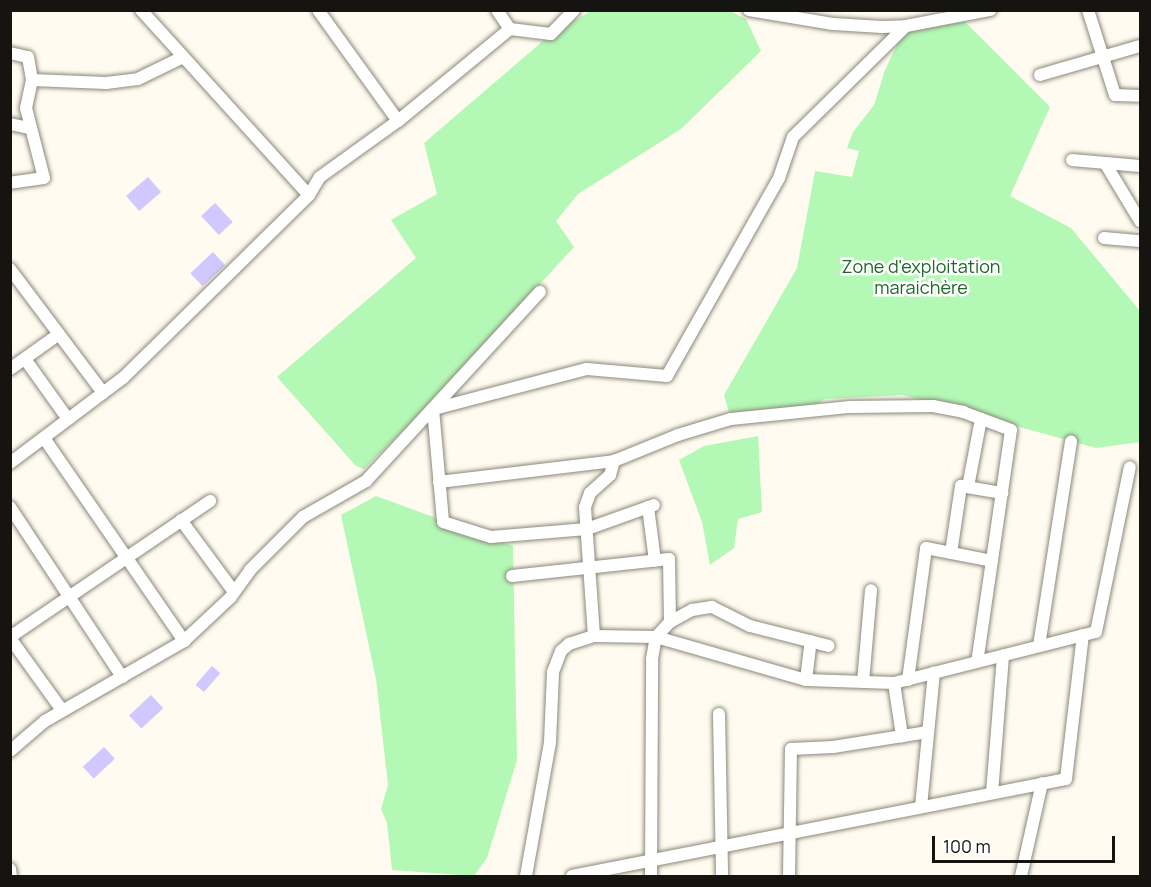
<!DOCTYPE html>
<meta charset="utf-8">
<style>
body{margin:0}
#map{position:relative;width:1151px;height:887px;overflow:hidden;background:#fffbf0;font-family:Manrope,sans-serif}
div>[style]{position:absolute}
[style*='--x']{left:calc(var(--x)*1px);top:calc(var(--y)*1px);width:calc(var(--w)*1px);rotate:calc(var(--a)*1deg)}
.green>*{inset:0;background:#b3f8b5}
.building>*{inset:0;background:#d0c8fe;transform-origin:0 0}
.roads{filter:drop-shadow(0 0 2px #8b887b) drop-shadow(0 0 2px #8b887b)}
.minor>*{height:12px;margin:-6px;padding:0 6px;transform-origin:6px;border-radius:6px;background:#fff}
span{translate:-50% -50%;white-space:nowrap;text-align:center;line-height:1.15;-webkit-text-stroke:5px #fff;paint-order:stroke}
.park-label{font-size:18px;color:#1c6826}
.frame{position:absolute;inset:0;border:12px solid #161410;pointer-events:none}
.scale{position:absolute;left:932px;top:836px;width:183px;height:27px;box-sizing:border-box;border:3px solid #161410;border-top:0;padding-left:8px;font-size:18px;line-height:21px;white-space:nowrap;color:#161410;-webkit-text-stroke:4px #fff;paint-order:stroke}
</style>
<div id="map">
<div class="green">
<div style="clip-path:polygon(728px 10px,746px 19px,761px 51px,681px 129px,578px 194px,556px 221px,574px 247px,432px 402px,364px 469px,356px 466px,277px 377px,416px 258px,391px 220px,437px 194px,424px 143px,551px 34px,591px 11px)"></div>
<div style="clip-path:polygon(960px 17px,1050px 107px,1010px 196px,1071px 228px,1140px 311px,1140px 442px,1096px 448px,903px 395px,824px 399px,808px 411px,731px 419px,724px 395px,797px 268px,815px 171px,852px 177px,859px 151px,847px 148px,853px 132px,874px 105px,885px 70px,906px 26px)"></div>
<div style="clip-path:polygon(758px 436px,762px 512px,738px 519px,734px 548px,710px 565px,702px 522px,679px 460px,704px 446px)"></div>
<div style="clip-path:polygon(376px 496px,513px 546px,517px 760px,487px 858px,474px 876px,392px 870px,387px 823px,381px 809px,388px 785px,376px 679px,341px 515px)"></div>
</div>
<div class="building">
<div style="left:148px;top:177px;width:20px;height:29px;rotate:49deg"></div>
<div style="left:215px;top:203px;width:26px;height:19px;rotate:47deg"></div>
<div style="left:213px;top:252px;width:18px;height:31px;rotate:47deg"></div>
<div style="left:212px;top:666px;width:11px;height:25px;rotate:41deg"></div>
<div style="left:151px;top:695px;width:18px;height:30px;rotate:47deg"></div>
<div style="left:104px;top:747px;width:16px;height:29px;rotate:47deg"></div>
</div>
<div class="roads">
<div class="minor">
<div style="--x:141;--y:10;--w:250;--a:47.8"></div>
<div style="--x:318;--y:10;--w:137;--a:54.2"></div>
<div style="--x:497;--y:10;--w:23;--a:56"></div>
<div style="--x:749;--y:10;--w:85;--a:9.5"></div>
<div style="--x:833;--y:24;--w:49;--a:3.5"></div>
<div style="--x:882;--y:27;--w:24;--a:-2"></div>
<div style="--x:906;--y:26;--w:86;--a:-10.8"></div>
<div style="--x:1088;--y:10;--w:89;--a:72.4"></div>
<div style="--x:1115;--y:95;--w:25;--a:2"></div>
<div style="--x:10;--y:53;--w:18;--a:13"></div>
<div style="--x:28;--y:57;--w:23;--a:80"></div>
<div style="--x:32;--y:80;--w:29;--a:102"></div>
<div style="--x:26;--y:108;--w:72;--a:75.6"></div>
<div style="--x:44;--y:178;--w:34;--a:172"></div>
<div style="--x:1040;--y:75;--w:104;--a:-16.2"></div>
<div style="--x:32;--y:80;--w:74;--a:2.3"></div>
<div style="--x:106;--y:83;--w:32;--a:-7"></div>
<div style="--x:138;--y:79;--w:50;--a:-26.1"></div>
<div style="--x:10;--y:124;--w:19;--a:12"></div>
<div style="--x:1072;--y:160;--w:68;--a:5"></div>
<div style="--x:1105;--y:163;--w:68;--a:58.9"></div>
<div style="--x:1104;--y:238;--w:36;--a:5"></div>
<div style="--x:10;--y:269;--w:155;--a:53.1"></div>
<div style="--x:25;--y:359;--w:74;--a:54.4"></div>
<div style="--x:10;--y:369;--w:60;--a:-35.5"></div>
<div style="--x:433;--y:409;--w:113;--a:84.9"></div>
<div style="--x:443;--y:522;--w:50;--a:17.4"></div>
<div style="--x:491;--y:537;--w:96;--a:-4.8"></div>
<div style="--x:587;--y:529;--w:71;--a:-19.7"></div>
<div style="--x:434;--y:409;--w:158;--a:-14.7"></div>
<div style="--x:587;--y:369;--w:80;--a:5"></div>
<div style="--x:667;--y:376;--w:227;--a:-60.5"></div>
<div style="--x:779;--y:178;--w:43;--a:-71.1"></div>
<div style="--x:793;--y:137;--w:158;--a:-44.5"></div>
<div style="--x:44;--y:438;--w:247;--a:55.4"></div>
<div style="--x:10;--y:463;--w:141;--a:-37"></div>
<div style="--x:123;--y:378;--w:261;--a:-44.5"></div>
<div style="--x:309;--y:195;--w:21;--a:-59"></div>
<div style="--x:320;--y:177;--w:96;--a:-35.7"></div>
<div style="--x:398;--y:121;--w:145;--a:-39.4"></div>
<div style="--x:510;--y:29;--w:41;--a:7"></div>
<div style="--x:551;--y:34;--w:33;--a:-46"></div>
<div style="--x:439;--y:482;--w:176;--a:-6.8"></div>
<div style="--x:614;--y:461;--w:69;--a:-22.1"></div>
<div style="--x:678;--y:435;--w:55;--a:-16.8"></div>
<div style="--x:731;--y:419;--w:120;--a:-5.8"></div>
<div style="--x:850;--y:407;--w:83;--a:-0.7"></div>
<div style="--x:933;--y:406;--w:31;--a:11"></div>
<div style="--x:963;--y:412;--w:51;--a:20.6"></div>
<div style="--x:1011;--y:430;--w:234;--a:98.3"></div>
<div style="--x:968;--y:487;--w:69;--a:-79.2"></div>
<div style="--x:10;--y:507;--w:204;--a:56.6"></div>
<div style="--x:648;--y:507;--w:54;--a:82.6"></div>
<div style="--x:181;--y:520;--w:89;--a:53.6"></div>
<div style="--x:951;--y:553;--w:68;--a:-81.5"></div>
<div style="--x:961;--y:486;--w:42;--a:9.7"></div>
<div style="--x:512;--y:576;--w:158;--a:-6.2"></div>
<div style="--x:669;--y:559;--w:63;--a:89.1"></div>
<div style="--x:594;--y:636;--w:129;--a:-94"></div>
<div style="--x:585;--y:507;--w:15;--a:-70"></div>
<div style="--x:590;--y:493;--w:27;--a:-42"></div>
<div style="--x:610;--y:475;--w:15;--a:-74"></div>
<div style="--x:10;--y:637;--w:242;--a:-34.2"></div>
<div style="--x:10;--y:638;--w:89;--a:54.2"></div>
<div style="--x:1039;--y:646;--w:207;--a:-81.1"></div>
<div style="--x:806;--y:680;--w:39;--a:-83"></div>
<div style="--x:908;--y:680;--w:133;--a:-82.2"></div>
<div style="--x:926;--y:548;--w:67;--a:11.1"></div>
<div style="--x:863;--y:682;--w:92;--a:-85"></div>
<div style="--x:894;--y:683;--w:54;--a:81.4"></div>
<div style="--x:719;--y:714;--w:162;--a:88.9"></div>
<div style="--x:10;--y:751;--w:46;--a:-40.6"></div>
<div style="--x:45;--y:721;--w:160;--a:-29.9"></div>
<div style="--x:184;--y:641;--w:63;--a:-43.1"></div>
<div style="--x:230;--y:598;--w:34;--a:-54"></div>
<div style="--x:250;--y:570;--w:75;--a:-45"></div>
<div style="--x:303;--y:517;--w:73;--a:-29.7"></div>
<div style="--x:366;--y:481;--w:257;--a:-47.4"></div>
<div style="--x:992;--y:793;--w:138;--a:-85.4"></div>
<div style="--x:921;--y:807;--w:135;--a:-84.5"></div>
<div style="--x:10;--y:869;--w:7;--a:82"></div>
<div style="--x:526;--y:876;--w:136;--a:-79.8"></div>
<div style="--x:550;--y:742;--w:70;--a:-87.5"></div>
<div style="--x:553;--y:672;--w:22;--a:-69"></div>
<div style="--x:561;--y:651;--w:11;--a:-41"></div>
<div style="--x:569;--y:644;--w:26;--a:-18"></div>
<div style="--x:594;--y:636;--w:62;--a:0.9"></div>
<div style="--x:656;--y:637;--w:156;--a:16"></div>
<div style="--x:806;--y:680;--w:88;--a:2"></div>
<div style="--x:894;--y:683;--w:208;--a:-14.2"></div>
<div style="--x:1096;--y:632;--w:168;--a:-78.4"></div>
<div style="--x:572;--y:876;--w:503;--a:-11.11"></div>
<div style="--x:1066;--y:779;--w:145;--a:-83.3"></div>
<div style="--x:651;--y:876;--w:217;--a:-89.7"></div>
<div style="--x:652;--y:659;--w:22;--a:-80"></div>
<div style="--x:656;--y:637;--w:21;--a:-47"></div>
<div style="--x:670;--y:622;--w:25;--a:-29"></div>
<div style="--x:692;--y:610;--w:20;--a:-9"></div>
<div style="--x:712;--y:607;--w:42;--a:26.6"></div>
<div style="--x:750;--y:626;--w:81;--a:14.2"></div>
<div style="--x:789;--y:876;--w:127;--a:-89.1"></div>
<div style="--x:791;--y:749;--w:42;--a:-2.7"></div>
<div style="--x:833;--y:747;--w:96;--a:-9"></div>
<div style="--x:1021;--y:876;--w:95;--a:-77.3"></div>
</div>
</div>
<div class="park-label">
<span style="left:921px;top:277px">Zone d'exploitation<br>maraichère</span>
</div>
<div class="frame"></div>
<div class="scale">100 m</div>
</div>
